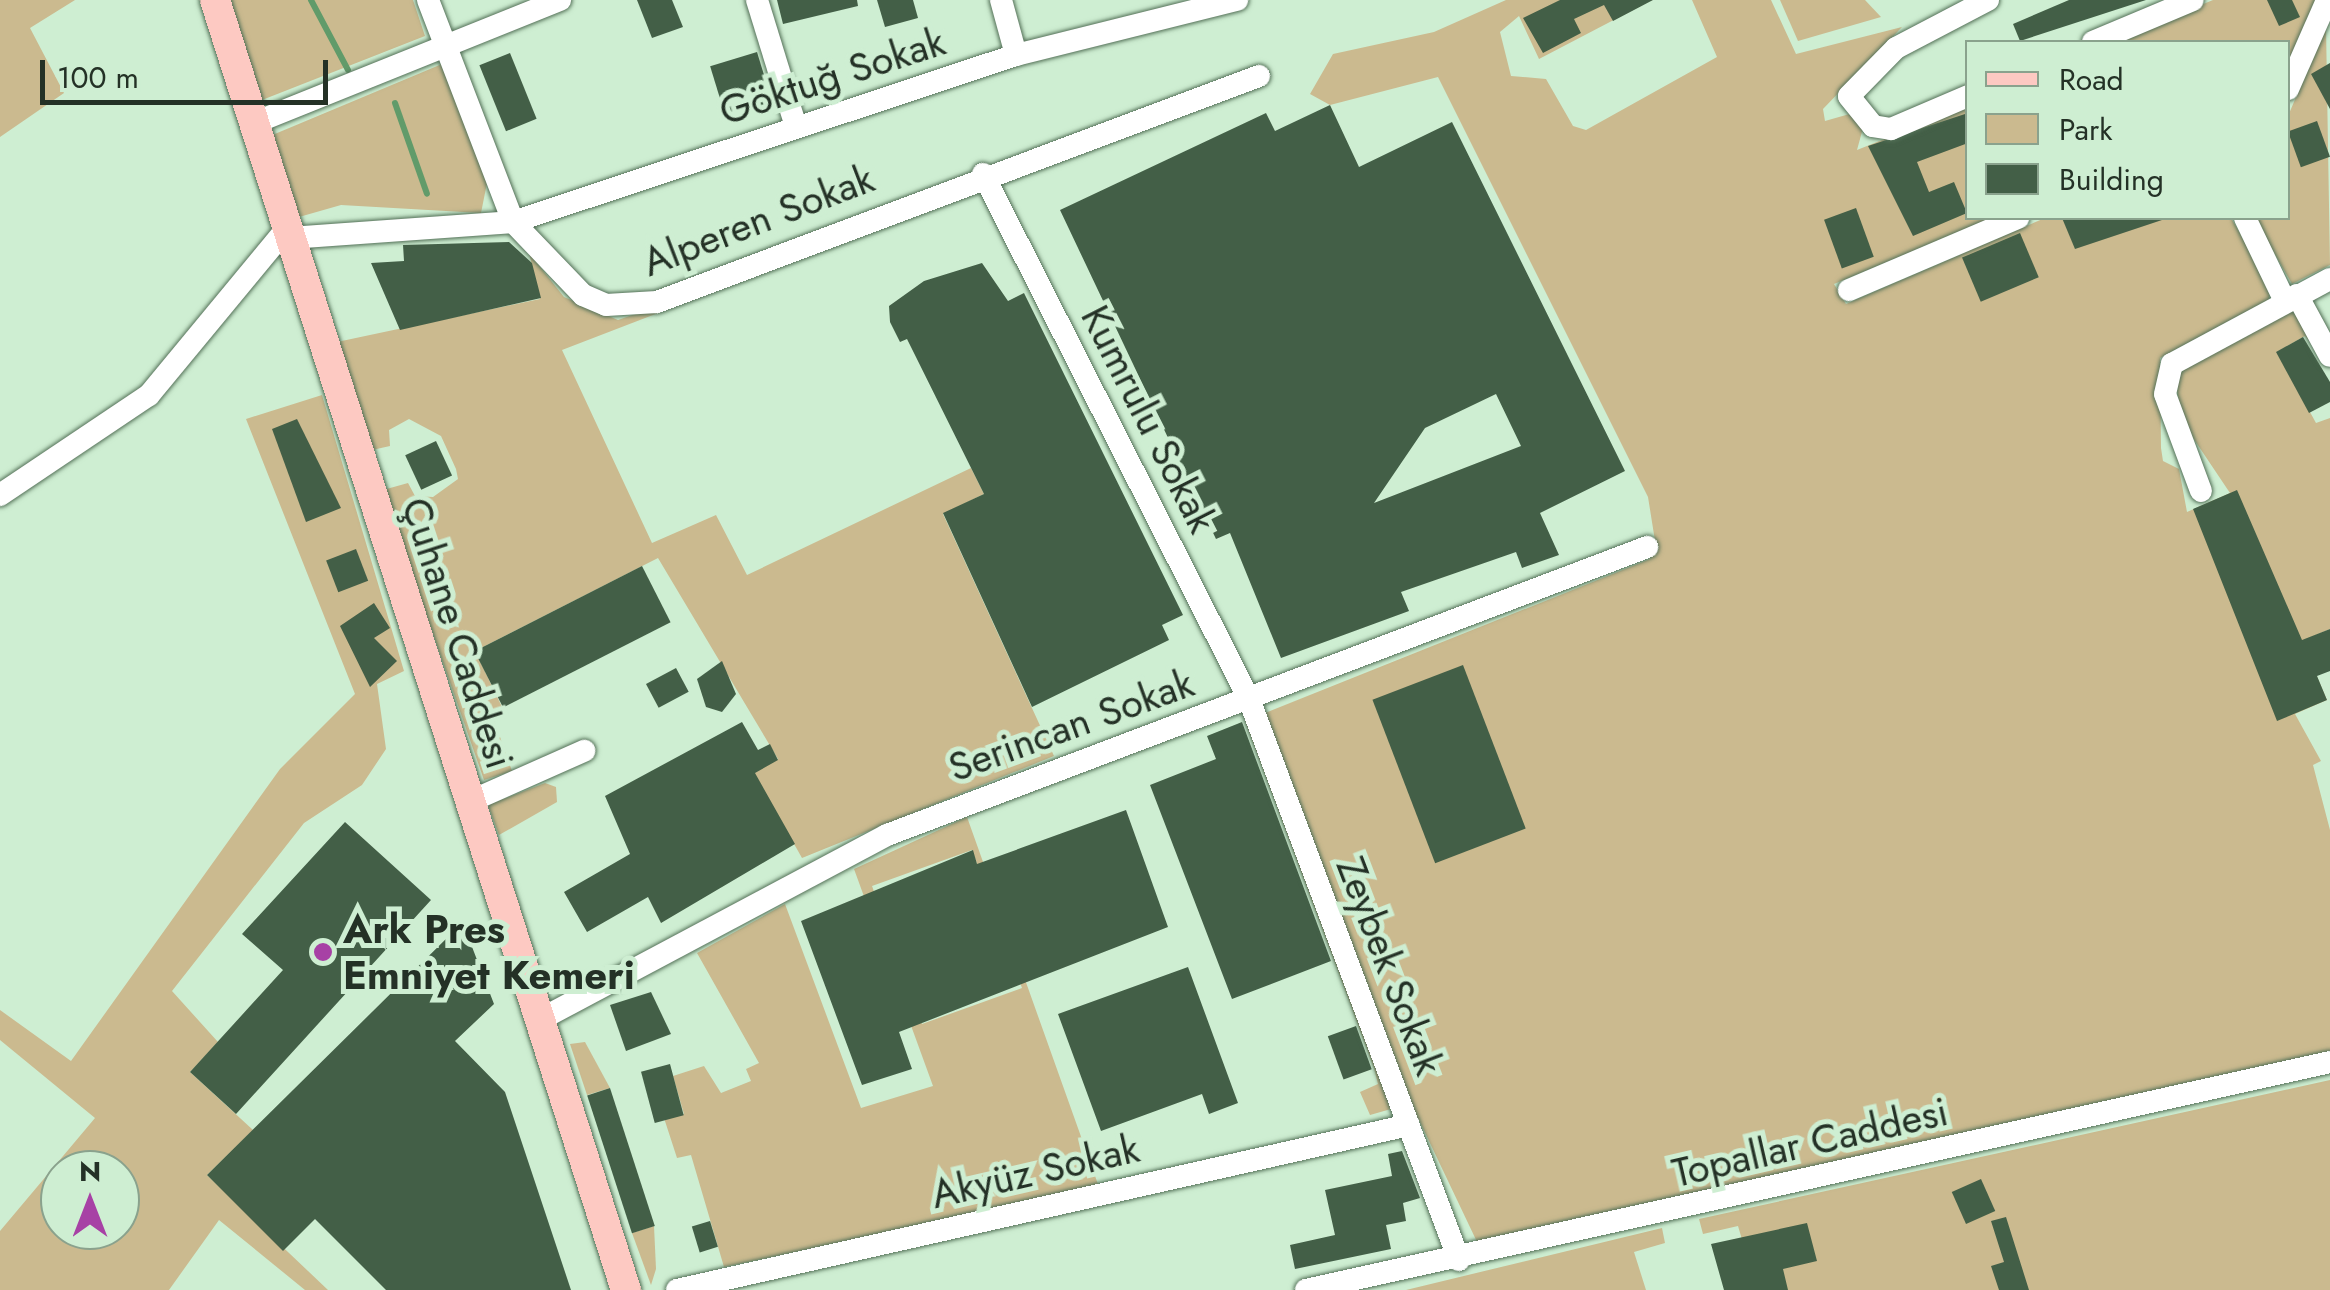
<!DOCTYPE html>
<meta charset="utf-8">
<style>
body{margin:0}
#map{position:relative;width:2330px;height:1290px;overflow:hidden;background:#ceeed2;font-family:Jost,sans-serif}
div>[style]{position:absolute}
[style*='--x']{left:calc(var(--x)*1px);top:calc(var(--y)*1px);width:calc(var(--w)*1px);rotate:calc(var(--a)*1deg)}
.green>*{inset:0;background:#cbba8f}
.stream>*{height:6px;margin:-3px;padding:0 3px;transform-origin:3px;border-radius:3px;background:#619b6a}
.building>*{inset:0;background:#435f47;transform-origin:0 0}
.roads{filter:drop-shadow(0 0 2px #537057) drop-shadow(0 0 2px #537057)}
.minor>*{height:22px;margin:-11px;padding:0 11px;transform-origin:11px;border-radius:11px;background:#fff}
.major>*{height:30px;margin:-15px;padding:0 15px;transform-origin:15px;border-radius:15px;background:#fdc9c2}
.dots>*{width:28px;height:28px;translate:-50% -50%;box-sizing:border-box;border:5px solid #ceeed2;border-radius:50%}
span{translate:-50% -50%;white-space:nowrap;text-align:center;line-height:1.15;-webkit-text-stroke:10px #ceeed2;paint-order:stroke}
.street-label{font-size:40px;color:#243126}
.poi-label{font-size:40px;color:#243126;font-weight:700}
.left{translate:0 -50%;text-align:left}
.legend{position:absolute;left:1965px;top:40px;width:325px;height:180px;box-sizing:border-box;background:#ceeed2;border:2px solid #8aa28d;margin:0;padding:12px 18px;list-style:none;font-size:30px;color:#243126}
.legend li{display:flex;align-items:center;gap:20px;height:50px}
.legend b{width:50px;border:2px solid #8aa28d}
.north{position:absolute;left:40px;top:1150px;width:100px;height:100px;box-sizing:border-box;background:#ceeed2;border:2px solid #8aa28d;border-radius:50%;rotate:0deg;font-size:28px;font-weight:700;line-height:40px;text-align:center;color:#243126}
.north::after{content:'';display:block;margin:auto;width:35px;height:45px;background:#a741a5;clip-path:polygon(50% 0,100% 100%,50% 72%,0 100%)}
.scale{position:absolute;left:40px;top:60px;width:288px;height:45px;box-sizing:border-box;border:5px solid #243126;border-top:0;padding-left:12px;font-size:30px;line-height:35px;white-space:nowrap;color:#243126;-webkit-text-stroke:8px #ceeed2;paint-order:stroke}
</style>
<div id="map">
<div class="green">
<div style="clip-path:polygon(0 0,75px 0,30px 28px,64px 93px,0 137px)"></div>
<div style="clip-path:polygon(227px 0,413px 0,425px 36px,262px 100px)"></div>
<div style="clip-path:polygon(1506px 0,1652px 0,1539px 59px,1519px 16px,1500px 32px,1511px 76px,1546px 79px,1573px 126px,1586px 130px,1717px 57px,1692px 0,1771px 0,1796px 54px,1902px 27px,1823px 109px,1825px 121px,1853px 113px,1863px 128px,1857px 150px,1967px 106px,1968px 218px,1993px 218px,1834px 284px,1846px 304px,2045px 218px,2231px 218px,2270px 284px,2269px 300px,2160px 358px,2161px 448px,2163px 461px,2179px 469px,2187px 512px,2230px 493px,2181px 420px,2175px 371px,2295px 309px,2314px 346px,2305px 336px,2277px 352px,2316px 423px,2330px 418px,2330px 629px,2302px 641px,2327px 700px,2295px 714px,2321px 761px,2313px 765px,2330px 830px,2330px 1051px,1478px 1244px,1419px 1120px,1398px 1107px,1370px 1115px,1360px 1092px,1378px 1084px,1374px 1068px,1245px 721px,1650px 559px,1656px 547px,1648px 497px,1438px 77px,1330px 105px,1310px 94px,1333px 54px,1434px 32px)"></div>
<div style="clip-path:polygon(1780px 0,1865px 0,1881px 17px,1798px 41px)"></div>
<div style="clip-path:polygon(2213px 0,2316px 0,2288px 62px,2288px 42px,2112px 42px)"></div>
<div style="clip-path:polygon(2326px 27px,2330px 265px,2292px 284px,2254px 218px,2288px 218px,2288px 116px)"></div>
<div style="clip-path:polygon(442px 64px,487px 183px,481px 213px,341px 205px,299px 217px,270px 136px)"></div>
<div style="clip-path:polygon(835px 245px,562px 350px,652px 543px,716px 515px,747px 575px,971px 468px,984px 494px,943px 514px,1054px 756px,802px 858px,754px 773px,778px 759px,658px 558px,475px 651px,502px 707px,492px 714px,512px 771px,484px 780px,383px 490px,408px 483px,415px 496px,433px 497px,458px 479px,456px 469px,441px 436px,409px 419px,389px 430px,390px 446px,372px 450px,337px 342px,540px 299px,529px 253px,564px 297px,618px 320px)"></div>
<div style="clip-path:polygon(evenodd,322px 395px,404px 671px,377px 684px,386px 749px,362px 785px,304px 823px,172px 991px,218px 1042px,190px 1072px,253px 1130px,207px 1175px,328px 1290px,305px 1290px,219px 1220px,169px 1290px,0 1290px,0 1231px,95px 1118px,0 1040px,0 1010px,71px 1061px,280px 769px,355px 694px,246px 419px,322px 395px,60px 1170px,120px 1170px,120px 1230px,60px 1230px,60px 1170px)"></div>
<div style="clip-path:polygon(545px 783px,556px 787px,557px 802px,499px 835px,488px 805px)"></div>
<div style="clip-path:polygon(evenodd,967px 817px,1099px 1187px,724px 1267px,691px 1155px,677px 1158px,664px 1118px,684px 1114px,673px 1076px,704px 1066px,721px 1093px,751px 1081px,746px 1069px,759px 1063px,697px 953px,785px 904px,861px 1108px,933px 1086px,854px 869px,967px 817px,972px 850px,1022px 988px,922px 1024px,872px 886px,972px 850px)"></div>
<div style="clip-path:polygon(585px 1042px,610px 1088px,587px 1095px,570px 1044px)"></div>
<div style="clip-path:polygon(2330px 1080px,2330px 1290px,1757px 1290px,1738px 1226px,1703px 1234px,1699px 1219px)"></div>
<div style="clip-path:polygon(654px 1226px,656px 1269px,651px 1285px,632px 1233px)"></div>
<div style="clip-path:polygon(1662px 1228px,1665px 1243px,1634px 1252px,1646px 1290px,1406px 1290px)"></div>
</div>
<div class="stream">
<div style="--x:311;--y:0;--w:79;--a:62.1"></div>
<div style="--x:395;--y:103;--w:96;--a:70.6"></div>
</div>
<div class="building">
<div style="clip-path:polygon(637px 0,672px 0,683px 27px,652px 38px)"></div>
<div style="clip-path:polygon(777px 0,857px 0,858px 6px,783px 24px)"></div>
<div style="clip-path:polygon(877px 0,913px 0,918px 18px,885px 27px)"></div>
<div style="clip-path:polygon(1560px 0,1653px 0,1613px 21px,1604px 5px,1574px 19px,1581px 33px,1543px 53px,1523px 18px)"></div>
<div style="clip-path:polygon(2069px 0,2146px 0,2020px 41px,2013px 24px)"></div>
<div style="clip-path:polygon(2267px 0,2292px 0,2300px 17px,2279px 26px)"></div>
<div style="left:757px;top:52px;width:58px;height:49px;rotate:73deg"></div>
<div style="left:510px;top:53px;width:71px;height:33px;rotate:68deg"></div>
<div style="clip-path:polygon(2330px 63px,2330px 109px,2311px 74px)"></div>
<div style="clip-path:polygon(evenodd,1330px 105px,1359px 167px,1452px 122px,1625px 471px,1540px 513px,1559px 555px,1522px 568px,1516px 552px,1401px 592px,1409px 611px,1281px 658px,1230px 533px,1216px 539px,1060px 210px,1266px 113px,1275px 131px,1330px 105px,1496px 394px,1521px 446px,1374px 503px,1425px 428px,1496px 394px)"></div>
<div style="clip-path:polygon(1968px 113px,1968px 143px,1917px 162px,1929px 192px,1954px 182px,1967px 213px,1913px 236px,1868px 146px)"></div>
<div style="left:2317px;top:121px;width:38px;height:31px;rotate:70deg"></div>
<div style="left:1856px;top:208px;width:52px;height:34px;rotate:70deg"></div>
<div style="clip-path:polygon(2062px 218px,2165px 218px,2165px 219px,2075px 249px)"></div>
<div style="left:2020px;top:233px;width:48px;height:63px;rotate:67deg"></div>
<div style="clip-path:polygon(509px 242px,532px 263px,541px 298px,400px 330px,371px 263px,404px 261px,403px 245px)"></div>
<div style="clip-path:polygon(982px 263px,1008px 301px,1024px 293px,1183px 615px,1162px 625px,1169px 640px,1032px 707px,943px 513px,984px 494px,907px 339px,900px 342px,890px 322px,889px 306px,924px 281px)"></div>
<div style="clip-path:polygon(2303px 337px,2330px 382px,2330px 402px,2309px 413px,2276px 352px)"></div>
<div style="clip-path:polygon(297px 419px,341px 508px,306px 522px,272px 429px)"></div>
<div style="left:436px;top:441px;width:38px;height:34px;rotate:65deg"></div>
<div style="clip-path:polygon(2237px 490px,2302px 640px,2330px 629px,2330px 671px,2317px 676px,2327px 700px,2277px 721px,2193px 509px)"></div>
<div style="left:356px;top:549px;width:34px;height:32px;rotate:69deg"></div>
<div style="left:642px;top:566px;width:63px;height:188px;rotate:63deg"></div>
<div style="clip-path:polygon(374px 603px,390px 628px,374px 638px,397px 661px,370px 687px,340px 626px)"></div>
<div style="clip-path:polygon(722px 661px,736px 694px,722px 712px,706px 707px,697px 679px)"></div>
<div style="left:1463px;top:665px;width:175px;height:97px;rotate:69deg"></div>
<div style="left:676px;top:668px;width:27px;height:34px;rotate:62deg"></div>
<div style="clip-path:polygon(742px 722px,758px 750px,770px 744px,778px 760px,755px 773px,795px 844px,661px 923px,648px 897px,587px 932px,564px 892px,630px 854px,605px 796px)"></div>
<div style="clip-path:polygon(1242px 722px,1331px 961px,1232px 999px,1150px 785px,1216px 759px,1207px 736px)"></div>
<div style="clip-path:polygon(1126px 810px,1168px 927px,899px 1032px,912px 1069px,862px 1085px,801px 921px,973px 850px,977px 864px)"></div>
<div style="clip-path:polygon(345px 822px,431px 900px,236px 1114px,190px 1072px,283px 970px,242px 934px)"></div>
<div style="clip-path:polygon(454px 931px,469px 939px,494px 1004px,455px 1041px,505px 1092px,571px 1290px,386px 1290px,315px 1219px,283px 1251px,207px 1175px)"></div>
<div style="clip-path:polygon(1188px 967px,1238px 1103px,1209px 1114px,1202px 1094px,1101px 1131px,1058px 1014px)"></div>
<div style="clip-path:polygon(651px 992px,671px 1034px,626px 1051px,610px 1005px)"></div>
<div style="left:1356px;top:1026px;width:46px;height:30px;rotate:70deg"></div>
<div style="left:670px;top:1064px;width:53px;height:30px;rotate:75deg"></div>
<div style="left:610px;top:1088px;width:145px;height:24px;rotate:72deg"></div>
<div style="clip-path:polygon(1402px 1151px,1420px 1198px,1403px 1203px,1406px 1221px,1386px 1225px,1391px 1249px,1295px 1269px,1290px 1245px,1335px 1235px,1325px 1190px,1392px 1176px,1388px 1154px)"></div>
<div style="left:1981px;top:1179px;width:35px;height:32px;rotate:66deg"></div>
<div style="clip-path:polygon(2006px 1217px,2029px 1290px,1999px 1290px,1991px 1266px,2004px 1262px,1991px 1221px)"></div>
<div style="left:710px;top:1221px;width:27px;height:19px;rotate:73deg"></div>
<div style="clip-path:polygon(1807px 1223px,1817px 1261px,1783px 1269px,1788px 1290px,1724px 1290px,1711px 1244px)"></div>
</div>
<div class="roads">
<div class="minor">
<div style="--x:428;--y:0;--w:238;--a:69"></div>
<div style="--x:513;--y:222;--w:101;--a:46.2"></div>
<div style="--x:583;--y:295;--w:25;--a:23"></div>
<div style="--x:606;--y:305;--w:51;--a:-3.4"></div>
<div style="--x:657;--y:302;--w:643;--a:-20.58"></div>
<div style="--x:757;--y:0;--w:133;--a:72.9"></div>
<div style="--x:1001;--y:0;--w:57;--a:74.7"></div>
<div style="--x:2093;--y:42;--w:108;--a:-22.8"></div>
<div style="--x:2288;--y:89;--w:97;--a:-66.3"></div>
<div style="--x:1968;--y:96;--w:84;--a:156.8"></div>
<div style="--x:1891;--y:129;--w:18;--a:-171"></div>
<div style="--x:1873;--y:126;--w:38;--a:-129"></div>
<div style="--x:1849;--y:96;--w:67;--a:-45.6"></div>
<div style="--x:1896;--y:48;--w:104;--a:-27.6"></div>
<div style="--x:254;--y:123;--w:330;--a:-21.9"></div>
<div style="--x:983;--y:174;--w:589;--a:63.13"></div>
<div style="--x:1249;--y:699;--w:599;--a:69.48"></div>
<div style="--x:2245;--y:218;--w:92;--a:64.3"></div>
<div style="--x:290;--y:238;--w:224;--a:-4.1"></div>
<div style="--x:513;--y:222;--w:530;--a:-18.37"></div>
<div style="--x:1016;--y:55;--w:228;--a:-14"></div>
<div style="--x:1849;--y:290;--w:184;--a:-23.1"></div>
<div style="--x:2297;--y:295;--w:69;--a:61.6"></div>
<div style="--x:2201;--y:491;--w:103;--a:-110.4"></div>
<div style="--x:2165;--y:394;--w:31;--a:-77"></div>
<div style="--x:2172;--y:364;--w:179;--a:-28.3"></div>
<div style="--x:0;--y:495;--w:179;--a:-33.9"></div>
<div style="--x:149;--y:395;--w:217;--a:-50.4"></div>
<div style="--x:471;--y:801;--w:124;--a:-23.9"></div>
<div style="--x:541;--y:1019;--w:392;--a:-28"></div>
<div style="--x:887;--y:835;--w:813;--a:-20.75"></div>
<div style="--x:677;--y:1290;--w:750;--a:-12.7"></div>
<div style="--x:1306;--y:1290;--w:1049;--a:-12.55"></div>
</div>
<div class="major">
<div style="--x:215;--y:0;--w:1354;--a:72.33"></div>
</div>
</div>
<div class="dots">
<div style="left:323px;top:952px;background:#a741a5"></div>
</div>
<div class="street-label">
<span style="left:832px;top:76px;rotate:-18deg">Göktuğ Sokak</span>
<span style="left:758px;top:220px;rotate:-21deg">Alperen Sokak</span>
<span style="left:1149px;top:419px;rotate:63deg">Kumrulu Sokak</span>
<span style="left:458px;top:633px;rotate:72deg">Çuhane Caddesi</span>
<span style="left:1071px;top:725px;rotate:-20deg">Serincan Sokak</span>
<span style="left:1390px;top:966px;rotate:69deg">Zeybek Sokak</span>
<span style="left:1810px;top:1142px;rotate:-13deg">Topallar Caddesi</span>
<span style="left:1035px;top:1171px;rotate:-13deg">Akyüz Sokak</span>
</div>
<div class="poi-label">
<span class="left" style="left:343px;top:952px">Ark Pres<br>Emniyet Kemeri</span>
</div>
<ul class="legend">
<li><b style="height:12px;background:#fdc9c2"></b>Road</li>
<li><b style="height:28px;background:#cbba8f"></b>Park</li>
<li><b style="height:28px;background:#435f47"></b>Building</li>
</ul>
<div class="north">N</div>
<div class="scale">100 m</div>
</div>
